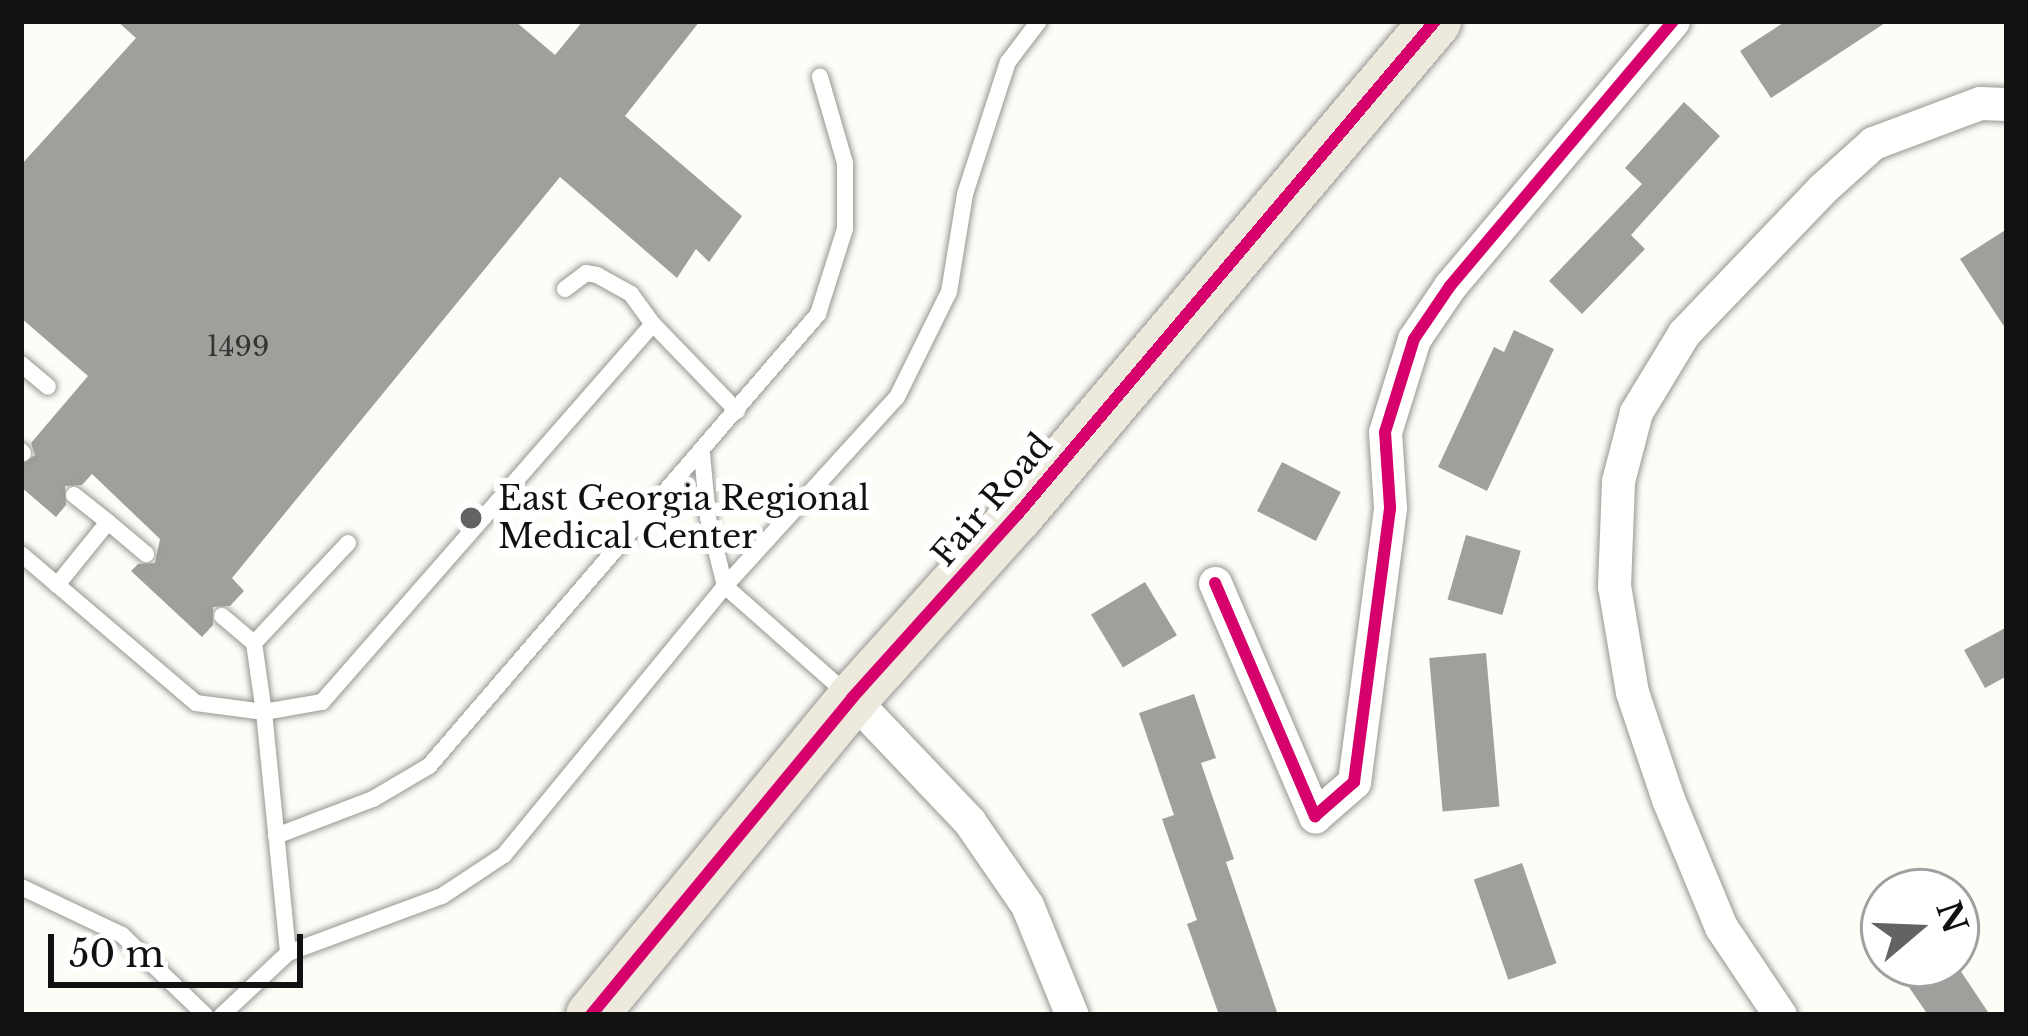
<!DOCTYPE html>
<style>
body{margin:0}
#map{position:relative;width:2028px;height:1036px;overflow:hidden;background:#fdfcf7;font-family:"Libre Baskerville",serif}
div>[style]{position:absolute}
[style*='--x']{left:calc(var(--x)*1px);top:calc(var(--y)*1px);width:calc(var(--w)*1px);rotate:calc(var(--a)*1deg)}
.building>*{inset:0;background:#a19f9c;transform-origin:0 0}
.roads{filter:drop-shadow(0 0 3px #979795) drop-shadow(0 0 3px #979795)}
.service>*{height:16px;margin:-8px;padding:0 8px;transform-origin:8px;border-radius:8px;background:#fffffe}
.minor>*{height:33px;margin:-16.5px;padding:0 16.5px;transform-origin:16.5px;border-radius:16.5px;background:#fffffe}
.primary>*{height:51px;margin:-25.5px;padding:0 25.5px;transform-origin:25.5px;border-radius:25.5px;background:#ede9dc}
.cycleway>*{height:12px;margin:-6px;padding:0 6px;transform-origin:6px;border-radius:6px;background:#d6006c}
.dots>*{width:33px;height:33px;translate:-50% -50%;box-sizing:border-box;border:6px solid #fff;border-radius:50%}
span{translate:-50% -50%;white-space:nowrap;text-align:center;line-height:1.15;-webkit-text-stroke:12px #fff;paint-order:stroke}
.number-label{font-size:27px;color:#353434}
.number-label span{-webkit-text-stroke-width:0}
.poi-label{font-size:33px;color:#111}
.left{translate:0 -50%;text-align:left}
.street-label{font-size:33px;color:#111}
.frame{position:absolute;inset:0;border:24px solid #111;pointer-events:none}
.north{position:absolute;left:1860px;top:868px;width:120px;height:120px;box-sizing:border-box;background:#fff;border:3px solid #a0a0a0;border-radius:50%;rotate:71deg;font-size:33px;font-weight:700;line-height:48px;text-align:center;color:#111}
.north::after{content:'';display:block;margin:auto;width:42px;height:54px;background:#646362;clip-path:polygon(50% 0,100% 100%,50% 72%,0 100%)}
.scale{position:absolute;left:48px;top:934px;width:255px;height:54px;box-sizing:border-box;border:6px solid #111;border-top:0;padding-left:15px;font-size:36px;line-height:42px;white-space:nowrap;color:#111;-webkit-text-stroke:9px #fff;paint-order:stroke}
</style>
<div id="map">
<div class="building">
<div style="clip-path:polygon(117px 21px,515px 21px,555px 55px,583px 21px,700px 21px,625px 116px,742px 216px,709px 262px,696px 249px,677px 278px,560px 177px,232px 578px,244px 591px,230px 606px,213px 607px,213px 625px,202px 637px,131px 571px,138px 564px,155px 563px,160px 539px,92px 474px,82px 485px,65px 486px,66px 505px,56px 517px,21px 487px,21px 465px,35px 455px,31px 443px,88px 376px,21px 318px,21px 165px,136px 38px)"></div>
<div style="clip-path:polygon(1786px 21px,1888px 21px,1771px 98px,1740px 51px)"></div>
<div style="clip-path:polygon(1684px 102px,1720px 136px,1631px 235px,1645px 249px,1582px 314px,1549px 281px,1642px 184px,1625px 168px)"></div>
<div style="clip-path:polygon(2007px 229px,2007px 331px,1960px 259px)"></div>
<div style="clip-path:polygon(1514px 330px,1554px 349px,1487px 491px,1438px 467px,1494px 347px,1504px 352px)"></div>
<div style="left:1282px;top:462px;width:66px;height:55px;rotate:27deg"></div>
<div style="left:1466px;top:535px;width:57px;height:67px;rotate:16deg"></div>
<div style="left:1145px;top:582px;width:62px;height:63px;rotate:59deg"></div>
<div style="clip-path:polygon(2007px 627px,2007px 676px,1985px 688px,1964px 650px)"></div>
<div style="left:1486px;top:653px;width:154px;height:57px;rotate:85deg"></div>
<div style="clip-path:polygon(1194px 694px,1216px 758px,1201px 763px,1234px 859px,1226px 862px,1278px 1015px,1219px 1015px,1187px 924px,1197px 920px,1162px 819px,1174px 815px,1139px 713px)"></div>
<div style="left:1522px;top:863px;width:106px;height:51px;rotate:71deg"></div>
<div style="clip-path:polygon(1893px 964px,1956px 964px,1990px 1015px,1928px 1015px)"></div>
</div>
<div class="roads">
<div class="service">
<div style="--x:565;--y:289;--w:26;--a:-37"></div>
<div style="--x:586;--y:273;--w:11;--a:10"></div>
<div style="--x:597;--y:275;--w:39;--a:29"></div>
<div style="--x:631;--y:294;--w:37;--a:54"></div>
<div style="--x:21;--y:364;--w:35;--a:40"></div>
<div style="--x:21;--y:451;--w:3;--a:45"></div>
<div style="--x:702;--y:454;--w:64;--a:84.6"></div>
<div style="--x:708;--y:518;--w:70;--a:76"></div>
<div style="--x:725;--y:586;--w:256;--a:-47.7"></div>
<div style="--x:897;--y:397;--w:117;--a:-63.7"></div>
<div style="--x:949;--y:292;--w:99;--a:-80.7"></div>
<div style="--x:965;--y:194;--w:139;--a:-72"></div>
<div style="--x:1008;--y:62;--w:51;--a:-52.9"></div>
<div style="--x:74;--y:495;--w:43;--a:38.5"></div>
<div style="--x:348;--y:543;--w:137;--a:133.2"></div>
<div style="--x:254;--y:643;--w:70;--a:81.8"></div>
<div style="--x:264;--y:712;--w:59;--a:-9.8"></div>
<div style="--x:322;--y:702;--w:502;--a:-48.79"></div>
<div style="--x:653;--y:324;--w:121;--a:46"></div>
<div style="--x:21;--y:554;--w:230;--a:40.4"></div>
<div style="--x:196;--y:703;--w:69;--a:7.5"></div>
<div style="--x:264;--y:712;--w:242;--a:84.3"></div>
<div style="--x:57;--y:585;--w:81;--a:-51"></div>
<div style="--x:108;--y:522;--w:50;--a:40.1"></div>
<div style="--x:222;--y:616;--w:42;--a:40.2"></div>
<div style="--x:276;--y:836;--w:104;--a:-20.9"></div>
<div style="--x:373;--y:799;--w:65;--a:-30.5"></div>
<div style="--x:429;--y:766;--w:596;--a:-49.28"></div>
<div style="--x:818;--y:314;--w:89;--a:-72.4"></div>
<div style="--x:845;--y:229;--w:66;--a:-90"></div>
<div style="--x:845;--y:163;--w:90;--a:-106.2"></div>
<div style="--x:21;--y:887;--w:112;--a:25.4"></div>
<div style="--x:122;--y:935;--w:115;--a:43.9"></div>
<div style="--x:222;--y:1015;--w:91;--a:-43.2"></div>
<div style="--x:288;--y:953;--w:164;--a:-20.3"></div>
<div style="--x:442;--y:896;--w:74;--a:-33.5"></div>
<div style="--x:504;--y:855;--w:348;--a:-50.6"></div>
<div style="--x:725;--y:586;--w:163;--a:41.5"></div>
</div>
<div class="minor">
<div style="--x:1215;--y:583;--w:254;--a:66.8"></div>
<div style="--x:1315;--y:816;--w:52;--a:-41.1"></div>
<div style="--x:1354;--y:782;--w:277;--a:-82.5"></div>
<div style="--x:1390;--y:507;--w:75;--a:-93.8"></div>
<div style="--x:1385;--y:432;--w:97;--a:-72.7"></div>
<div style="--x:1414;--y:339;--w:64;--a:-55.8"></div>
<div style="--x:1450;--y:286;--w:346;--a:-49.9"></div>
<div style="--x:852;--y:698;--w:170;--a:46.4"></div>
<div style="--x:969;--y:821;--w:102;--a:55.4"></div>
<div style="--x:1027;--y:905;--w:119;--a:67.8"></div>
<div style="--x:1780;--y:1015;--w:106;--a:-123.8"></div>
<div style="--x:1721;--y:927;--w:139;--a:-112.5"></div>
<div style="--x:1668;--y:799;--w:113;--a:-108.6"></div>
<div style="--x:1632;--y:692;--w:108;--a:-99.6"></div>
<div style="--x:1614;--y:586;--w:105;--a:-87.8"></div>
<div style="--x:1618;--y:481;--w:71;--a:-75.4"></div>
<div style="--x:1636;--y:412;--w:92;--a:-58.7"></div>
<div style="--x:1684;--y:333;--w:199;--a:-46.2"></div>
<div style="--x:1822;--y:189;--w:69;--a:-42"></div>
<div style="--x:1873;--y:143;--w:114;--a:-20.5"></div>
<div style="--x:1980;--y:103;--w:27;--a:2"></div>
</div>
<div class="primary">
<div style="--x:591;--y:1015;--w:411;--a:-50.5"></div>
<div style="--x:852;--y:698;--w:246;--a:-48"></div>
<div style="--x:1017;--y:515;--w:647;--a:-49.76"></div>
</div>
</div>
<div class="cycleway">
<div style="--x:1215;--y:583;--w:254;--a:66.8"></div>
<div style="--x:1315;--y:816;--w:52;--a:-41.1"></div>
<div style="--x:1354;--y:782;--w:277;--a:-82.5"></div>
<div style="--x:1390;--y:507;--w:75;--a:-93.8"></div>
<div style="--x:1385;--y:432;--w:97;--a:-72.7"></div>
<div style="--x:1414;--y:339;--w:64;--a:-55.8"></div>
<div style="--x:1450;--y:286;--w:346;--a:-49.9"></div>
<div style="--x:591;--y:1015;--w:411;--a:-50.5"></div>
<div style="--x:852;--y:698;--w:246;--a:-48"></div>
<div style="--x:1017;--y:515;--w:647;--a:-49.76"></div>
</div>
<div class="dots">
<div style="left:471px;top:518px;background:#646362"></div>
</div>
<div class="number-label">
<span style="left:238px;top:347px">1499</span>
</div>
<div class="poi-label">
<span class="left" style="left:498px;top:518px">East Georgia Regional<br>Medical Center</span>
</div>
<div class="street-label">
<span style="left:992px;top:500px;rotate:-49deg">Fair Road</span>
</div>
<div class="frame"></div>
<div class="north">N</div>
<div class="scale">50 m</div>
</div>
